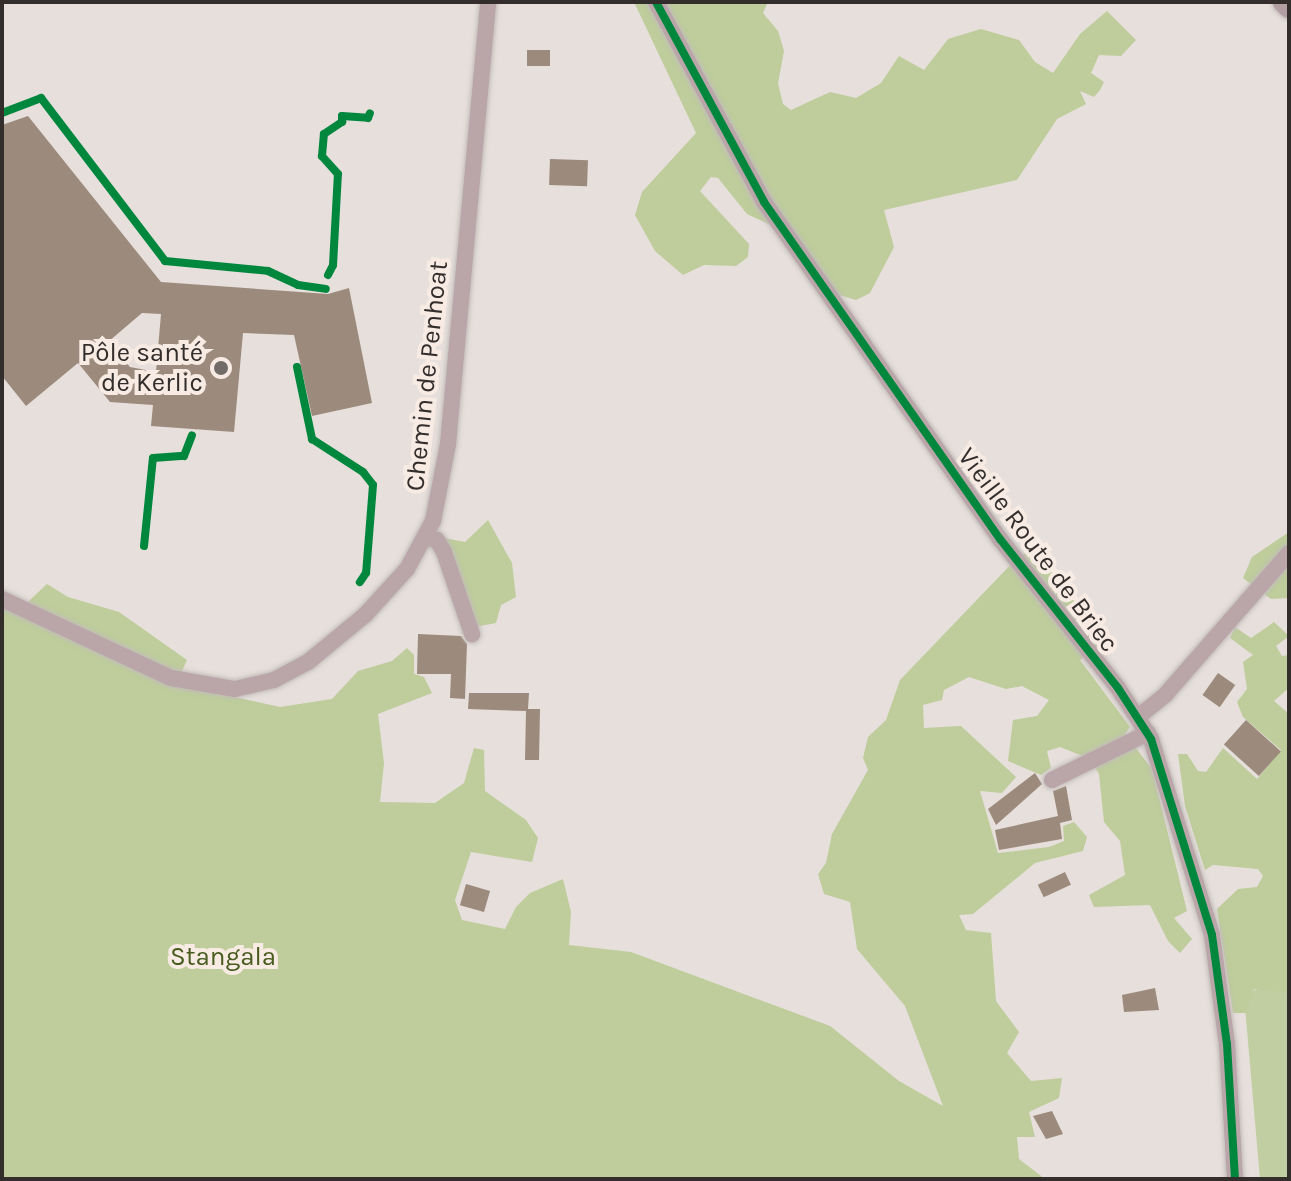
<!DOCTYPE html>
<meta charset="utf-8">
<style>
body{margin:0}
#map{position:relative;width:1291px;height:1181px;overflow:hidden;background:#e6dfdb;font-family:Karla,sans-serif}
div>[style]{position:absolute}
[style*='--x']{left:calc(var(--x)*1px);top:calc(var(--y)*1px);width:calc(var(--w)*1px);rotate:calc(var(--a)*1deg)}
.green>*{inset:0;background:#c1cea2}
.forest>*{inset:0;background:#becd9b}
.building>*{inset:0;background:#9c8b7c;transform-origin:0 0}
.roads{filter:drop-shadow(0 0 2px #c1bcb9) drop-shadow(0 0 2px #c1bcb9)}
.minor>*{height:16px;margin:-8px;padding:0 8px;transform-origin:8px;border-radius:8px;background:#baa5a9}
.highway>*{height:22px;margin:-11px;padding:0 11px;transform-origin:11px;border-radius:11px;background:#b39fa3}
.cycleway>*{height:8px;margin:-4px;padding:0 4px;transform-origin:4px;border-radius:4px;background:#00873e}
.dots>*{width:22px;height:22px;translate:-50% -50%;box-sizing:border-box;border:4px solid #f7ebe4;border-radius:50%}
span{translate:-50% -50%;white-space:nowrap;text-align:center;line-height:1.15;-webkit-text-stroke:8px #f7ebe4;paint-order:stroke}
.poi-label{font-size:26px;color:#332e2c}
.right{translate:-100% -50%;text-align:right}
.street-label{font-size:26px;color:#332e2c}
.park-label{font-size:26px;color:#475c1e}
.frame{position:absolute;inset:0;border:4px solid #332e2c;pointer-events:none}
</style>
<div id="map">
<div class="green">
<div style="clip-path:polygon(1263px 988px,1289px 993px,1289px 1179px,1260px 1179px,1245px 1007px,1254px 990px)"></div>
</div>
<div class="forest">
<div style="clip-path:polygon(634px 2px,768px 2px,763px 13px,778px 31px,784px 51px,778px 83px,783px 104px,791px 110px,830px 92px,856px 98px,881px 83px,899px 56px,924px 70px,948px 39px,981px 29px,1019px 40px,1035px 62px,1053px 73px,1080px 34px,1107px 11px,1136px 40px,1121px 56px,1099px 55px,1091px 73px,1104px 82px,1100px 90px,1094px 97px,1080px 91px,1086px 104px,1057px 119px,1017px 180px,884px 210px,894px 247px,870px 293px,856px 300px,836px 294px,792px 235px,747px 214px,718px 178px,711px 177px,700px 191px,749px 244px,748px 257px,736px 266px,704px 265px,683px 275px,655px 251px,635px 215px,642px 192px,696px 133px)"></div>
<div style="clip-path:polygon(488px 520px,512px 563px,516px 597px,501px 605px,496px 623px,474px 627px,444px 538px,465px 542px)"></div>
<div style="clip-path:polygon(1289px 532px,1289px 598px,1271px 599px,1243px 578px,1252px 557px)"></div>
<div style="clip-path:polygon(1042px 545px,1056px 578px,1106px 642px,1080px 660px,1130px 727px,1125px 734px,1152px 769px,1187px 911px,1174px 918px,1192px 939px,1180px 953px,1168px 941px,1150px 905px,1094px 907px,1089px 895px,1125px 875px,1120px 841px,1104px 822px,1099px 774px,1090px 759px,1060px 747px,1047px 751px,1051px 768px,1041px 775px,1008px 761px,1013px 720px,1037px 716px,1049px 700px,1022px 686px,1006px 689px,969px 677px,944px 690px,942px 700px,923px 705px,924px 728px,961px 726px,1016px 777px,1002px 793px,980px 791px,998px 853px,1049px 847px,1064px 841px,1063px 826px,1074px 822px,1087px 837px,1083px 851px,1035px 863px,973px 914px,959px 915px,966px 930px,991px 933px,996px 1001px,1019px 1032px,1007px 1053px,1031px 1081px,1062px 1078px,1059px 1098px,1029px 1112px,1035px 1137px,1017px 1137px,1019px 1159px,1045px 1179px,2px 1179px,2px 607px,16px 613px,47px 584px,68px 597px,119px 612px,187px 660px,176px 684px,280px 707px,332px 699px,358px 671px,392px 661px,407px 648px,414px 655px,414px 674px,424px 677px,432px 693px,378px 714px,384px 763px,380px 802px,435px 803px,464px 783px,474px 748px,484px 750px,485px 791px,526px 820px,538px 838px,532px 862px,471px 852px,455px 900px,462px 920px,505px 929px,516px 907px,530px 893px,563px 879px,571px 912px,569px 945px,631px 952px,830px 1026px,899px 1081px,943px 1106px,905px 1006px,857px 949px,850px 902px,824px 894px,818px 874px,826px 863px,832px 834px,868px 770px,863px 758px,868px 737px,886px 720px,900px 680px,1018px 557px)"></div>
<div style="clip-path:polygon(1274px 622px,1289px 636px,1276px 646px,1282px 656px,1289px 655px,1289px 688px,1274px 701px,1289px 714px,1289px 993px,1254px 989px,1246px 1013px,1233px 1013px,1217px 909px,1238px 889px,1257px 887px,1263px 876px,1258px 869px,1213px 865px,1205px 870px,1185px 806px,1178px 754px,1187px 754px,1198px 771px,1206px 772px,1223px 748px,1257px 779px,1281px 750px,1243px 717px,1237px 702px,1247px 689px,1243px 662px,1253px 655px,1230px 638px,1235px 627px,1251px 638px)"></div>
</div>
<div class="building">
<div style="left:550px;top:50px;width:16px;height:23px;rotate:90deg"></div>
<div style="clip-path:polygon(evenodd,28px 116px,161px 282px,328px 294px,349px 288px,372px 403px,312px 416px,294px 335px,243px 333px,234px 432px,151px 426px,153px 405px,110px 402px,78px 363px,26px 406px,2px 376px,2px 125px,28px 116px,142px 313px,161px 314px,156px 372px,130px 367px,108px 342px,142px 313px)"></div>
<div style="left:550px;top:159px;width:38px;height:26px;rotate:2deg"></div>
<div style="clip-path:polygon(418px 634px,461px 636px,467px 644px,465px 699px,450px 698px,451px 674px,417px 674px)"></div>
<div style="left:1218px;top:673px;width:21px;height:27px;rotate:35deg"></div>
<div style="clip-path:polygon(469px 693px,529px 693px,528px 709px,540px 709px,539px 760px,525px 760px,526px 711px,468px 709px)"></div>
<div style="left:1246px;top:720px;width:47px;height:33px;rotate:42deg"></div>
<div style="clip-path:polygon(1035px 773px,1042px 784px,996px 825px,988px 809px)"></div>
<div style="clip-path:polygon(1066px 786px,1072px 820px,1060px 823px,1062px 839px,999px 850px,995px 830px,1058px 816px,1053px 791px)"></div>
<div style="left:1065px;top:872px;width:14px;height:30px;rotate:65deg"></div>
<div style="left:466px;top:884px;width:25px;height:22px;rotate:16deg"></div>
<div style="clip-path:polygon(1155px 988px,1159px 1010px,1124px 1012px,1122px 995px)"></div>
<div style="clip-path:polygon(1052px 1111px,1063px 1134px,1046px 1139px,1033px 1116px)"></div>
</div>
<div class="roads">
<div class="minor">
<div style="--x:656;--y:2;--w:227;--a:61.6"></div>
<div style="--x:764;--y:202;--w:411;--a:55"></div>
<div style="--x:1000;--y:539;--w:190;--a:51.6"></div>
<div style="--x:1118;--y:688;--w:61;--a:57.1"></div>
<div style="--x:1151;--y:739;--w:205;--a:72.7"></div>
<div style="--x:1212;--y:935;--w:110;--a:82.2"></div>
<div style="--x:1227;--y:1044;--w:135;--a:86.6"></div>
<div style="--x:427;--y:538;--w:10;--a:11"></div>
<div style="--x:437;--y:540;--w:14;--a:60"></div>
<div style="--x:444;--y:552;--w:87;--a:71.1"></div>
<div style="--x:2;--y:599;--w:187;--a:25.1"></div>
<div style="--x:171;--y:678;--w:65;--a:9.8"></div>
<div style="--x:235;--y:689;--w:40;--a:-13"></div>
<div style="--x:274;--y:680;--w:38;--a:-28"></div>
<div style="--x:308;--y:662;--w:74;--a:-39.5"></div>
<div style="--x:365;--y:615;--w:62;--a:-47.6"></div>
<div style="--x:407;--y:569;--w:55;--a:-61.6"></div>
<div style="--x:433;--y:521;--w:78;--a:-79"></div>
<div style="--x:448;--y:444;--w:444;--a:-84.8"></div>
<div style="--x:1138;--y:717;--w:36;--a:-39"></div>
<div style="--x:1166;--y:694;--w:187;--a:-48.9"></div>
<div style="--x:1052;--y:780;--w:107;--a:-26.1"></div>
</div>
<div class="highway">
<div style="--x:1284;--y:2;--w:7;--a:45"></div>
</div>
</div>
<div class="cycleway">
<div style="--x:656;--y:2;--w:227;--a:61.6"></div>
<div style="--x:764;--y:202;--w:411;--a:55"></div>
<div style="--x:1000;--y:539;--w:190;--a:51.6"></div>
<div style="--x:1118;--y:688;--w:61;--a:57.1"></div>
<div style="--x:1151;--y:739;--w:205;--a:72.7"></div>
<div style="--x:1212;--y:935;--w:110;--a:82.2"></div>
<div style="--x:1227;--y:1044;--w:135;--a:86.6"></div>
<div style="--x:2;--y:113;--w:42;--a:-21"></div>
<div style="--x:41;--y:98;--w:205;--a:52.7"></div>
<div style="--x:165;--y:261;--w:103;--a:5.5"></div>
<div style="--x:268;--y:271;--w:33;--a:25"></div>
<div style="--x:298;--y:285;--w:28;--a:8"></div>
<div style="--x:328;--y:275;--w:11;--a:-63"></div>
<div style="--x:333;--y:265;--w:91;--a:-86.9"></div>
<div style="--x:338;--y:174;--w:24;--a:-132"></div>
<div style="--x:322;--y:156;--w:22;--a:-85"></div>
<div style="--x:324;--y:134;--w:22;--a:-34"></div>
<div style="--x:342;--y:122;--w:6;--a:-90"></div>
<div style="--x:342;--y:116;--w:26;--a:4"></div>
<div style="--x:368;--y:118;--w:5;--a:-68"></div>
<div style="--x:297;--y:367;--w:74;--a:78.2"></div>
<div style="--x:312;--y:439;--w:61;--a:32.9"></div>
<div style="--x:363;--y:472;--w:16;--a:52"></div>
<div style="--x:373;--y:485;--w:88;--a:94.5"></div>
<div style="--x:366;--y:573;--w:11;--a:124"></div>
<div style="--x:144;--y:546;--w:88;--a:-84.2"></div>
<div style="--x:153;--y:458;--w:31;--a:-4"></div>
<div style="--x:184;--y:456;--w:22;--a:-69"></div>
</div>
<div class="dots">
<div style="left:221px;top:368px;background:#726c69"></div>
</div>
<div class="poi-label">
<span class="right" style="left:203px;top:368px">Pôle santé<br>de Kerlic</span>
</div>
<div class="street-label">
<span style="left:427px;top:376px;rotate:-84deg">Chemin de Penhoat</span>
<span style="left:1038px;top:550px;rotate:53deg">Vieille Route de Briec</span>
</div>
<div class="park-label">
<span style="left:223px;top:957px">Stangala</span>
</div>
<div class="frame"></div>
</div>
